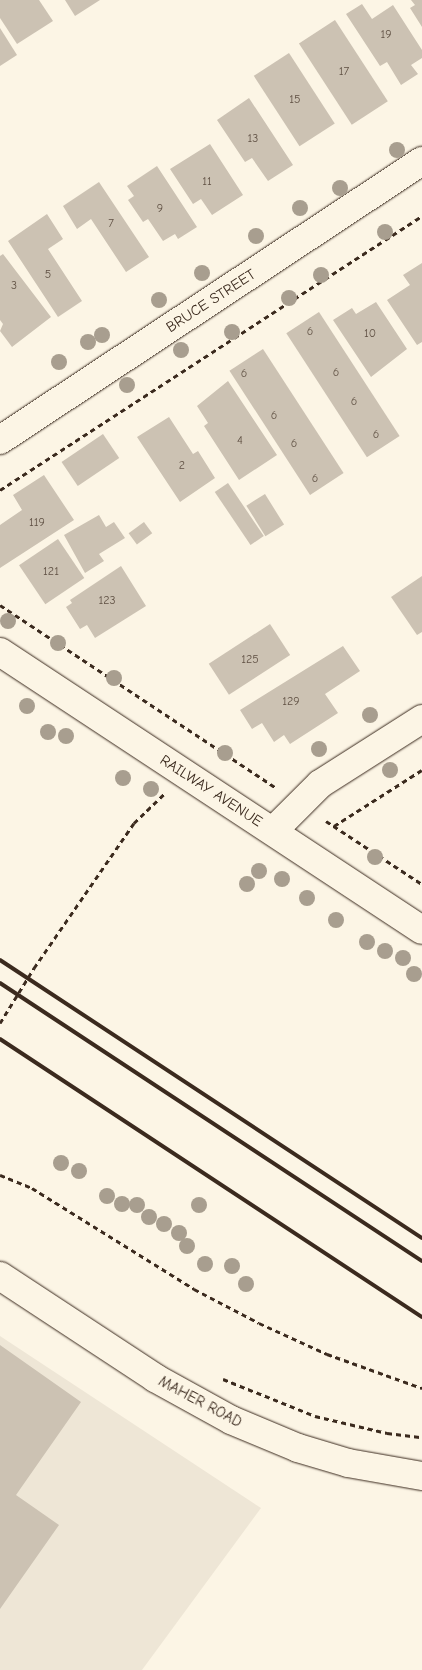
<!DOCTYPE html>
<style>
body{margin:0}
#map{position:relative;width:422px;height:1670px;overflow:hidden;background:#fcf5e5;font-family:"Comic Neue",sans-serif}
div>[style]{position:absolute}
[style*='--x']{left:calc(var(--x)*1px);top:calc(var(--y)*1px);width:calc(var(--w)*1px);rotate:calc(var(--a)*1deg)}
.built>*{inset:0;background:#eee6d6}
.building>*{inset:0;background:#ccc2b3;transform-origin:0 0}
.path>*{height:3px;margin-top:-1.5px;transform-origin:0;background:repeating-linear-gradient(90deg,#3b2a1e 0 5px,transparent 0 9px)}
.roads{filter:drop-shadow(0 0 1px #3b2a1e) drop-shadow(0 0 1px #3b2a1e)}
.minor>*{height:28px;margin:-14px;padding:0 14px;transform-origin:14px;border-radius:14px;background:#fcf5e5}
.tertiary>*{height:28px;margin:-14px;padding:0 14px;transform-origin:14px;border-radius:14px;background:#fcf5e5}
.rail>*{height:4px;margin:-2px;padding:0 2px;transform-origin:2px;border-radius:2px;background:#3b2a1e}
.trees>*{width:16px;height:16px;margin:-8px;border-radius:50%;background:#a89e8f}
span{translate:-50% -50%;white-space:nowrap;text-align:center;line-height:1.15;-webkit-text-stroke:4px #fcf5e5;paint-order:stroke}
.number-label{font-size:12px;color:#5f5043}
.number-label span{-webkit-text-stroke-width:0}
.street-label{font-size:15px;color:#3b2a1e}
</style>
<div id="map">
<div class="built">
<div style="clip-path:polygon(0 1336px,261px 1508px,142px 1670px,0 1670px)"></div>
</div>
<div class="building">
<div style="clip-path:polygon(0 0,39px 0,53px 21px,17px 44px,0 18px)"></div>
<div style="clip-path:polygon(65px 0,100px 0,75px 16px)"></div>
<div style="clip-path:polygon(411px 0,422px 0,422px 27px,410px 8px,415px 5px)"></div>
<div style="clip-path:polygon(362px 4px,372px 19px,393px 5px,422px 50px,422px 58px,411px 65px,418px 74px,401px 85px,387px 62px,380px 66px,346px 14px)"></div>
<div style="left:335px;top:20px;width:97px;height:43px;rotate:57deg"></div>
<div style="clip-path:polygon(0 28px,17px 55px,0 66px)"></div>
<div style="left:289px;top:53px;width:84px;height:42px;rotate:57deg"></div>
<div style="clip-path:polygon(249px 98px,293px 165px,268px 181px,252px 158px,245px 162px,217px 120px)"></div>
<div style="clip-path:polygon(210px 144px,243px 195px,212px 215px,201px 199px,193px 204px,170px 169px)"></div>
<div style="clip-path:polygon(157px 166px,197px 227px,178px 239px,175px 234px,163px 241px,148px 219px,143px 222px,128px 200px,134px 196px,127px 186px)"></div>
<div style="clip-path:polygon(99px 182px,149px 257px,126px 272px,91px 219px,77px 229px,63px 206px)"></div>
<div style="clip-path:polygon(47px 214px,63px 239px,48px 249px,82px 301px,58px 317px,8px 241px)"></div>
<div style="clip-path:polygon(3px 254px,51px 317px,12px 347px,0 331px,3px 324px,0 320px,0 256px)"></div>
<div style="clip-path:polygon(422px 263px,422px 342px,417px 345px,387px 300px,410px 285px,403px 275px)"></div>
<div style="clip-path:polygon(376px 302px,407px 349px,371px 377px,333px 320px,352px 308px,356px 314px)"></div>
<div style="left:319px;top:312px;width:148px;height:39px;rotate:57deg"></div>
<div style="left:263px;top:349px;width:148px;height:40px;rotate:57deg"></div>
<div style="clip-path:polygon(228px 381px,277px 455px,239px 480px,204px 426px,208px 423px,197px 406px)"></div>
<div style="clip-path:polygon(169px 417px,193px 454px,198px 451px,215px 478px,180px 502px,137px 437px)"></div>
<div style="left:103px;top:434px;width:29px;height:50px;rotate:56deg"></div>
<div style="clip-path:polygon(44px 475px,74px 520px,0 568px,0 525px,22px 510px,13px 495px)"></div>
<div style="left:228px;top:483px;width:64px;height:16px;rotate:56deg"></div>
<div style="left:265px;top:494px;width:36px;height:22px;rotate:58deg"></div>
<div style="clip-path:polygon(99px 515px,106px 527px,114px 522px,125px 538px,99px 554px,104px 561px,85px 573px,64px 535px)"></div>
<div style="left:144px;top:522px;width:14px;height:19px;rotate:54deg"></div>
<div style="left:58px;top:539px;width:47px;height:47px;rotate:56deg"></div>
<div style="clip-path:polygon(121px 566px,146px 606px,95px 638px,87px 625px,80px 629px,66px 607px,72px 603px,70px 600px)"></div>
<div style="clip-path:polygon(422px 576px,422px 632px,417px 635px,391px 597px)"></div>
<div style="left:270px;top:624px;width:37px;height:73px;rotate:57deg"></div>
<div style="clip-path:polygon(343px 646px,360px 671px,325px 694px,338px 713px,290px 744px,284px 735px,274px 742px,262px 723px,252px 729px,240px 710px)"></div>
<div style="clip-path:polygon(0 1345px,81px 1402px,16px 1495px,59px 1525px,0 1609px)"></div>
</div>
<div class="path">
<div style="--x:0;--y:490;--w:503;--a:-33"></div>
<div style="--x:0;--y:605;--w:330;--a:33.5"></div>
<div style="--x:326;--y:821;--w:115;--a:33.3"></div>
<div style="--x:334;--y:826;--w:104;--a:-32.5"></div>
<div style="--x:0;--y:1023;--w:65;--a:-58.3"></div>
<div style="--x:34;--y:968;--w:176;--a:-55.4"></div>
<div style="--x:134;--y:823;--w:42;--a:-44"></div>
<div style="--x:0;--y:1175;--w:35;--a:22"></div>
<div style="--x:32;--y:1188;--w:191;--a:31.9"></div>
<div style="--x:194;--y:1289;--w:73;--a:27.6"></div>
<div style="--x:259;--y:1323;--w:75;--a:24.5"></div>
<div style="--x:327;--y:1354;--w:101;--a:19.7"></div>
<div style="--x:223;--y:1379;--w:99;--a:21.9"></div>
<div style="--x:315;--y:1416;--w:74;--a:13.3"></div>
<div style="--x:387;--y:1433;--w:35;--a:7"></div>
</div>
<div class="roads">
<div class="minor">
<div style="--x:0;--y:440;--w:506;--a:-33.47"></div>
<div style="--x:273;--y:831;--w:66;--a:-45"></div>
<div style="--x:320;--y:784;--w:121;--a:-32.5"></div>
</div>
<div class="tertiary">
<div style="--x:0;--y:652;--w:505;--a:33.38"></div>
<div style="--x:0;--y:1276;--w:186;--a:33.3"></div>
<div style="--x:155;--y:1378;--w:87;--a:28.9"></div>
<div style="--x:231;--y:1420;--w:73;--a:22.7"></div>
<div style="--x:298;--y:1448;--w:52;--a:16.7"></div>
<div style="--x:348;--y:1463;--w:75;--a:10"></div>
</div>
</div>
<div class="rail">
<div style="--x:0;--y:960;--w:505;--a:33.38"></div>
<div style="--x:0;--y:983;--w:505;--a:33.38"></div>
<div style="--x:0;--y:1039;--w:505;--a:33.38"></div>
</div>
<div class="trees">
<div style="left:397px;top:150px"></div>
<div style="left:340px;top:188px"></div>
<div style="left:300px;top:208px"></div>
<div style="left:385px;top:232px"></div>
<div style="left:256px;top:236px"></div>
<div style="left:202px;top:273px"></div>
<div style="left:321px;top:275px"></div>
<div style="left:289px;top:298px"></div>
<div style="left:159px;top:300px"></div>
<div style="left:232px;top:332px"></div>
<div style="left:102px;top:335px"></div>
<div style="left:88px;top:342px"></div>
<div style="left:181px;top:350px"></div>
<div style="left:59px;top:362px"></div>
<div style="left:127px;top:385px"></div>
<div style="left:8px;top:621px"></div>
<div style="left:58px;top:643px"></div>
<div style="left:114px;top:678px"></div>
<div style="left:27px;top:706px"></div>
<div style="left:370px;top:715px"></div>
<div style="left:48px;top:732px"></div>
<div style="left:66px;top:736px"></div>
<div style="left:319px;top:749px"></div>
<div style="left:225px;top:753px"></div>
<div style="left:390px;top:770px"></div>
<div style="left:123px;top:778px"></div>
<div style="left:151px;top:789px"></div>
<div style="left:375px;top:857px"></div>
<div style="left:259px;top:871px"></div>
<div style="left:282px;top:879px"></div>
<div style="left:247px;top:884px"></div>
<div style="left:307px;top:898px"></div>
<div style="left:336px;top:920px"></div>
<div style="left:367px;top:942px"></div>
<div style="left:385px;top:951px"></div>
<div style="left:403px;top:958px"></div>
<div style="left:414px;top:974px"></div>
<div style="left:61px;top:1163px"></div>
<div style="left:79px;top:1171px"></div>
<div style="left:107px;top:1196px"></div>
<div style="left:122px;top:1204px"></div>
<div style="left:137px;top:1205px"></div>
<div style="left:199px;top:1205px"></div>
<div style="left:149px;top:1217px"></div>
<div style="left:164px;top:1224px"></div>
<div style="left:179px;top:1233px"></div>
<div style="left:187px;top:1246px"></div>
<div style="left:205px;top:1264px"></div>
<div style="left:232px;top:1266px"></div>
<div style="left:246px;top:1284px"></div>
</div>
<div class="number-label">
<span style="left:386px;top:35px">19</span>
<span style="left:344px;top:72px">17</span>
<span style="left:295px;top:100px">15</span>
<span style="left:253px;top:139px">13</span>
<span style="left:207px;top:182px">11</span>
<span style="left:160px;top:209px">9</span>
<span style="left:111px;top:224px">7</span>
<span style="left:48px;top:275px">5</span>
<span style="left:14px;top:286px">3</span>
<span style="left:310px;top:332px">6</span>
<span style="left:370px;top:334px">10</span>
<span style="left:336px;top:373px">6</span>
<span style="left:244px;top:374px">6</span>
<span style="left:354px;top:402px">6</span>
<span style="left:274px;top:416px">6</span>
<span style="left:376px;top:435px">6</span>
<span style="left:240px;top:441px">4</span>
<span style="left:294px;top:444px">6</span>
<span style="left:182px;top:466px">2</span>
<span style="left:315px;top:479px">6</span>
<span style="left:37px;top:523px">119</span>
<span style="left:51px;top:572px">121</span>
<span style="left:107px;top:601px">123</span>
<span style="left:250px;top:660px">125</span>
<span style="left:291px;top:702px">129</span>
</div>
<div class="street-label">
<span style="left:211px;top:301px;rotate:-33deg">BRUCE STREET</span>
<span style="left:211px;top:791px;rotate:33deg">RAILWAY AVENUE</span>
<span style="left:200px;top:1402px;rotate:28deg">MAHER ROAD</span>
</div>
</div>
